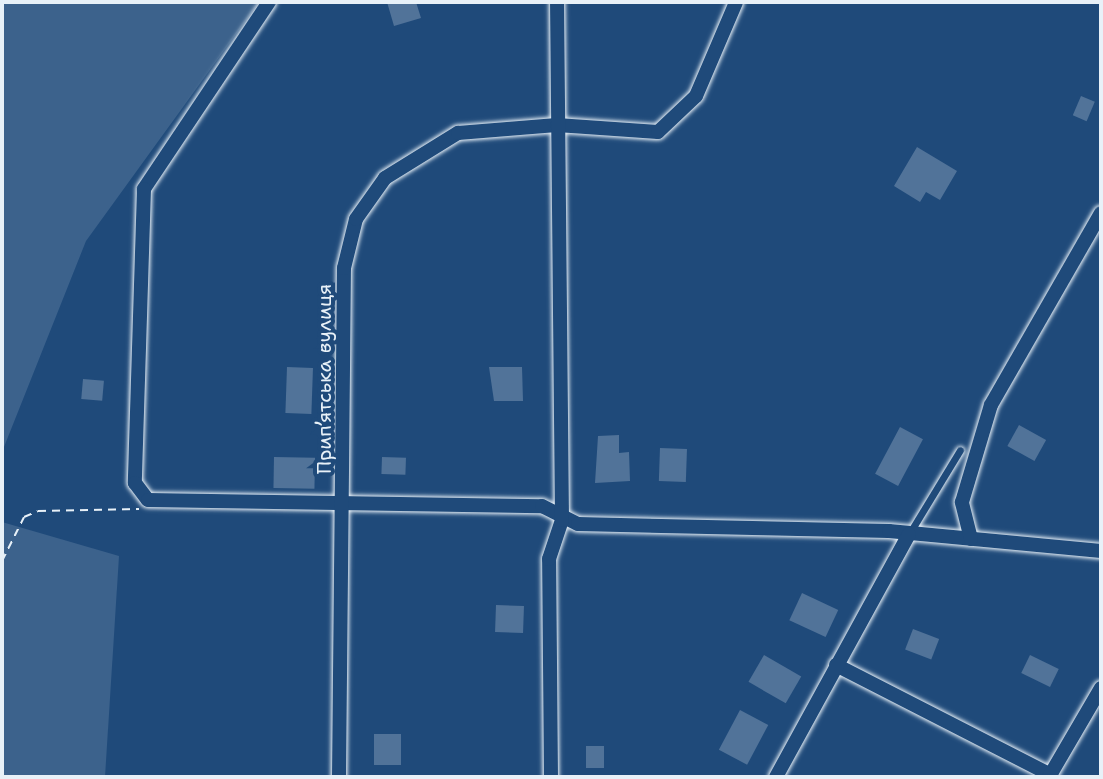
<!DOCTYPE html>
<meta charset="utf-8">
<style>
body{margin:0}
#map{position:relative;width:1103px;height:779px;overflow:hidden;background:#1f4a7a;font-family:"Shantell Sans",sans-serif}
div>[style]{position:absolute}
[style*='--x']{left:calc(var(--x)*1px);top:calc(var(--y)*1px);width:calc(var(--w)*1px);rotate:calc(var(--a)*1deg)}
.green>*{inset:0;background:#3c628c}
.building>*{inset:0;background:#517399;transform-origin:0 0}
.path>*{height:2px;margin-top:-1px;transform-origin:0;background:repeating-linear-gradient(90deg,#e8f1f8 0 8px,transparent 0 14px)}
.roads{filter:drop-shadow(0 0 2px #e8f1f8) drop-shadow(0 0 2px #e8f1f8)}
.service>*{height:7px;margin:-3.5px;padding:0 3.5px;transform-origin:3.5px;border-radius:3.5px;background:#1f4a7a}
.minor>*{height:14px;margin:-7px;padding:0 7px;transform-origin:7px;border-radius:7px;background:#1f4a7a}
span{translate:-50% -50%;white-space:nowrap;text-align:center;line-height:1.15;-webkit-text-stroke:8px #1f4a7a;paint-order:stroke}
.street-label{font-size:20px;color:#e8f1f8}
.frame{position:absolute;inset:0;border:4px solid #e8f1f8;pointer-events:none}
</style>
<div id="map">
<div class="green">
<div style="clip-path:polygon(2px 2px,259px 2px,86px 241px,2px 452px)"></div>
<div style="clip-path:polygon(2px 522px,119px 556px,105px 777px,2px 777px)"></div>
</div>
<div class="building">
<div style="clip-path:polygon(387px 2px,416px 2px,421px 18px,394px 26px)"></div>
<div style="left:1081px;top:96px;width:15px;height:21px;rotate:23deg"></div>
<div style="clip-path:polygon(917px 147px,957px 171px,940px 200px,926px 192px,920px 202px,894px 186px)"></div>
<div style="left:287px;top:367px;width:26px;height:46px;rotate:2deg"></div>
<div style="clip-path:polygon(489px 367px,522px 367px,523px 401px,494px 401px)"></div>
<div style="left:83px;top:379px;width:21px;height:20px;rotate:5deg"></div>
<div style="left:1019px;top:425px;width:31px;height:24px;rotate:29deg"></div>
<div style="left:900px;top:427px;width:26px;height:53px;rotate:28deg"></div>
<div style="clip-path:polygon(619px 435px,619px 453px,629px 452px,630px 481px,595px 483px,598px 436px)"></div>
<div style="left:660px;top:448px;width:27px;height:33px;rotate:2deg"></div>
<div style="left:274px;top:457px;width:41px;height:31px;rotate:1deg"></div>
<div style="left:382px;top:457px;width:24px;height:17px;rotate:2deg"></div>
<div style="left:802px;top:593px;width:40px;height:30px;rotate:25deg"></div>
<div style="left:496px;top:605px;width:28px;height:27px;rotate:2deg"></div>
<div style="left:913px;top:629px;width:28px;height:22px;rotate:21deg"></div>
<div style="left:764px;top:655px;width:43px;height:31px;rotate:30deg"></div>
<div style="left:1030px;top:655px;width:32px;height:20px;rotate:26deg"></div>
<div style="left:740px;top:710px;width:32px;height:45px;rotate:28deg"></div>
<div style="left:374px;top:734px;width:27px;height:31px"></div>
<div style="left:586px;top:746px;width:18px;height:22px"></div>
</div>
<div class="path">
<div style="--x:2;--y:561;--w:49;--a:-63.4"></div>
<div style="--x:24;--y:517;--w:15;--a:-23"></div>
<div style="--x:38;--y:511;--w:101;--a:-1.1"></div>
</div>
<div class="roads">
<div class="service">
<div style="--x:909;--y:534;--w:98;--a:-58.7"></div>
</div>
<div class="minor">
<div style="--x:269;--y:2;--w:225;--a:123.8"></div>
<div style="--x:144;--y:189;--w:294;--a:91.8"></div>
<div style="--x:135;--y:483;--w:21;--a:53"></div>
<div style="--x:148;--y:500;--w:394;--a:0.9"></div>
<div style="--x:542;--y:506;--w:40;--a:26.6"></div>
<div style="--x:578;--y:524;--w:311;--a:1.3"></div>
<div style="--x:889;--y:531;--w:213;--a:5.4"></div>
<div style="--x:971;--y:539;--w:38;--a:-104"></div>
<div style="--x:962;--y:502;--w:101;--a:-73.4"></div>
<div style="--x:991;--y:405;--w:221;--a:-60.2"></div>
<div style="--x:836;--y:665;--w:242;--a:27.1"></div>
<div style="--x:339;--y:777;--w:509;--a:-89.44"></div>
<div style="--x:344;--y:268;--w:50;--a:-76.2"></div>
<div style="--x:356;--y:219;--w:50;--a:-54.7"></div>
<div style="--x:385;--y:178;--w:86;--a:-31.7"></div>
<div style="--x:458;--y:133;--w:99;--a:-4.6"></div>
<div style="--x:557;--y:125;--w:101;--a:4"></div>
<div style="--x:658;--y:132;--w:52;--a:-43.5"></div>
<div style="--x:696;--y:96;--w:102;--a:-66.9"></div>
<div style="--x:551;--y:777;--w:218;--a:-90.5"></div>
<div style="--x:549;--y:559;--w:41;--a:-71.6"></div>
<div style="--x:562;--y:520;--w:518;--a:-90.55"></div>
<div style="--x:776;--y:777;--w:277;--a:-61.3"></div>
<div style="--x:1049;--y:777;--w:103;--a:-59.7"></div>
</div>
</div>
<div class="street-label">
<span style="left:324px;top:379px;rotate:-90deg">Прип’ятська вулиця</span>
</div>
<div class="frame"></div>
</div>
